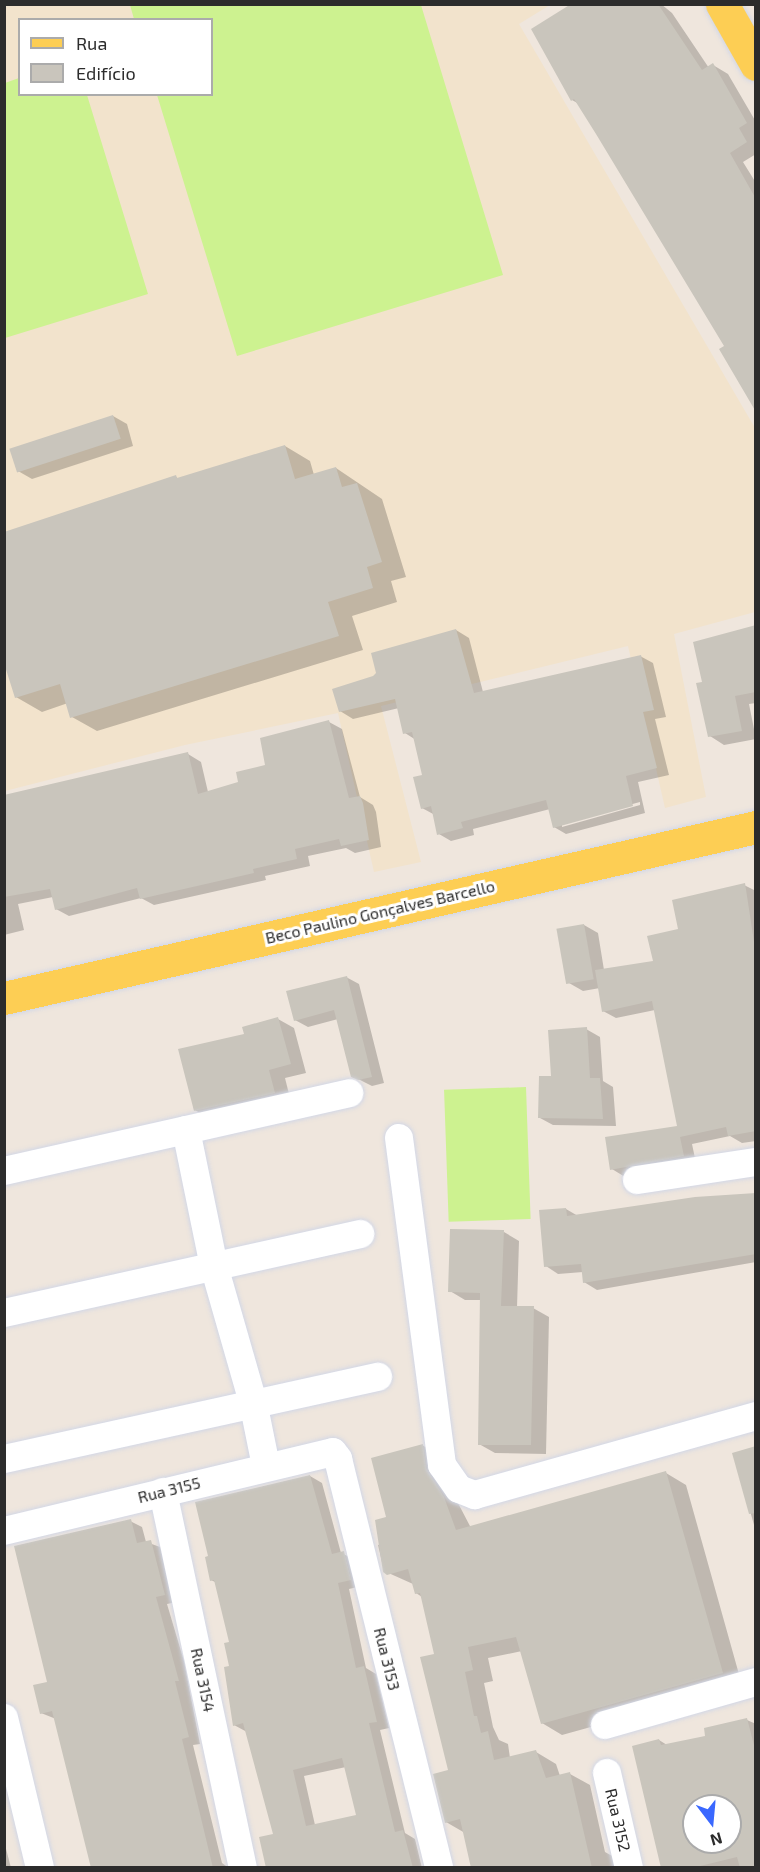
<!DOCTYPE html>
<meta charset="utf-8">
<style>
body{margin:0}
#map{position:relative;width:760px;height:1872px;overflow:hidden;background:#efe6dd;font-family:"Exo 2",sans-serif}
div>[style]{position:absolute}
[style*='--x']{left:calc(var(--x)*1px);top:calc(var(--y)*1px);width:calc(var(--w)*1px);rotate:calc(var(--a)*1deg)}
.education>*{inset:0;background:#f2e3cc}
.pitch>*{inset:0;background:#cdf290;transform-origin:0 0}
.shadow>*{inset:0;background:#0003}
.building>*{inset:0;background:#c9c5bc;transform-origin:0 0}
.roads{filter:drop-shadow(0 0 2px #d2d7e6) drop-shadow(0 0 2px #d2d7e6)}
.minor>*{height:28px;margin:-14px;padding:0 14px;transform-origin:14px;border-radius:14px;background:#fff}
.major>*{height:33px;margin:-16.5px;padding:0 16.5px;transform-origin:16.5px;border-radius:16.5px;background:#fdce54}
span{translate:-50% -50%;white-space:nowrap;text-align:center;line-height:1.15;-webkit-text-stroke:6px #fff;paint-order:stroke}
.street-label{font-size:16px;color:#2c2c2c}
.frame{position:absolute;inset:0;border:6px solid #2c2c2c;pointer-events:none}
.legend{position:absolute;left:18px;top:18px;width:195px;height:78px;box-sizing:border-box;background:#fff;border:2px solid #ababab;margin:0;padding:8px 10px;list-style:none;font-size:18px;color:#2c2c2c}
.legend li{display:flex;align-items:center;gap:12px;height:30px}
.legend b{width:30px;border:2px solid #ababab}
.north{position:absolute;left:682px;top:1794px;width:60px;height:60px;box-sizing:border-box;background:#fff;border:2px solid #ababab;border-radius:50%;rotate:164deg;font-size:16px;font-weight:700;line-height:24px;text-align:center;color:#2c2c2c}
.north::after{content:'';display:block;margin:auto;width:21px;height:27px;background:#3a68ff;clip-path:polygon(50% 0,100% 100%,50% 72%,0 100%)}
</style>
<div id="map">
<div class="education">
<div style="clip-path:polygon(evenodd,4px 5px,550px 5px,519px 24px,755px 428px,755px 612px,674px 634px,706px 797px,665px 808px,628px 646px,381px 706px,421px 862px,374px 872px,338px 713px,185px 745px,5px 791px,4px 5px,20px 20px,212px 20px,212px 94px,20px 94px,20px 20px)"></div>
</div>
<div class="pitch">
<div style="clip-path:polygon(130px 5px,421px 5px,503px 275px,237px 356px,157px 95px,212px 94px,212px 20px,134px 19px)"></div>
<div style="clip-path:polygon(19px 78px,20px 94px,87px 95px,148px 294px,5px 338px,5px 83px)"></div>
<div style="left:526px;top:1087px;width:132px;height:82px;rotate:88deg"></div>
</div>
<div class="shadow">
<div style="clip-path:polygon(574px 4px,661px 4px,672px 13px,709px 68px,713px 65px,728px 74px,756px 122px,756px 154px,743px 162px,756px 183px,756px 409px,726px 347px,579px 104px,572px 100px)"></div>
<div style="clip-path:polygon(113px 416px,127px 424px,133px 446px,32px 479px,18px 471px)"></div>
<div style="clip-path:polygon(285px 446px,310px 461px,314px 475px,336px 468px,382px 499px,406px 577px,391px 581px,397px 602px,352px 616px,363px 650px,97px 731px,72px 717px,68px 703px,42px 712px,16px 697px,176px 477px,179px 479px)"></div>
<div style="clip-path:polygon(756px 627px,756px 703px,749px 704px,756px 739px,724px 745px,710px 736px,704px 683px)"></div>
<div style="clip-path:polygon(evenodd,456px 630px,469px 638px,483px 692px,640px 656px,653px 663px,666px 717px,655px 719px,669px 775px,638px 782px,645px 813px,566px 834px,554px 827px,550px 809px,473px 829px,474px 835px,451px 841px,439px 834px,435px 815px,422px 808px,424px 776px,416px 740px,405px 733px,399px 708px,353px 719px,340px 711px,374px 677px,456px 630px,640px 802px,640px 805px,562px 827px,562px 823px,640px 802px)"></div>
<div style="clip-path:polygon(329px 722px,342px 729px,360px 797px,373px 805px,376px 812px,381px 847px,355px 853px,346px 848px,308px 856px,310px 866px,265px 876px,266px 880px,154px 905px,141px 898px,69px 916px,56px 909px,53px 897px,18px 904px,24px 930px,4px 935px,4px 851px,188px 754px,201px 762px,208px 792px,240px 783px)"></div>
<div style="clip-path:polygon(744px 885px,756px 891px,756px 1141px,742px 1143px,730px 1136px,692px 1144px,696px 1163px,625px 1177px,612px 1169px,679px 1127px,655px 1010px,616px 1018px,603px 1011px,600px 988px,583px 991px,569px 983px,584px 925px,598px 933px,604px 970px,655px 963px,680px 930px)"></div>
<div style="clip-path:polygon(346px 977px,359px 984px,384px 1083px,372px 1086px,352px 1076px,338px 1019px,308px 1027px,295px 1020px)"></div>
<div style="clip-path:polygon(278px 1019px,294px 1028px,306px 1073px,285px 1078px,291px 1102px,211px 1120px,195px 1110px,246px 1035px)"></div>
<div style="clip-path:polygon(586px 1029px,600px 1037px,603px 1081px,613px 1087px,616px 1126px,553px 1125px,540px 1118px,552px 1078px)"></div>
<div style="clip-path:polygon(756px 1194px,756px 1262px,597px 1290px,584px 1282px,583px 1272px,558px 1274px,546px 1266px,566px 1209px,578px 1216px)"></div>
<div style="clip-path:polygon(504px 1232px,519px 1241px,517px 1308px,533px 1308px,549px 1317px,546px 1454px,495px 1453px,479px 1444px,482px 1300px,465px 1300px,450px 1291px)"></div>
<div style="clip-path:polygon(422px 1445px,442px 1457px,446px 1480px,471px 1528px,666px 1473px,686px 1485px,742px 1685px,562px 1735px,542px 1723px,522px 1651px,488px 1658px,493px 1681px,484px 1683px,493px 1727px,499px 1740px,508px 1744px,510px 1758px,536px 1752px,556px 1764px,560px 1776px,570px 1774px,590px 1785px,605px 1852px,623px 1862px,625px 1868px,473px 1868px,465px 1833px,446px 1822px,449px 1771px,436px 1655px,422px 1597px,416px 1593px,413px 1584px,384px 1571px,378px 1545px,382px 1544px,388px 1518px)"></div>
<div style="clip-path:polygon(756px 1447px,756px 1532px,734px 1454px)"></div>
<div style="clip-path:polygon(evenodd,310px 1476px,322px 1483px,341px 1553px,356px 1560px,362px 1586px,349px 1589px,366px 1668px,376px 1674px,389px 1728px,380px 1730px,405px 1833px,415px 1839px,422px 1868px,267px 1868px,275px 1835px,247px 1732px,234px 1725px,231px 1643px,217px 1583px,211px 1580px,310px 1476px,346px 1767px,358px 1816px,315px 1825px,304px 1776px,346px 1767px)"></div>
<div style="clip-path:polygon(130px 1521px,142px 1527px,146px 1542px,163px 1548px,176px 1602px,167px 1604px,184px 1661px,200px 1744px,193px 1745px,222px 1863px,229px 1868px,92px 1868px,56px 1719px,41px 1713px,49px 1683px)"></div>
<div style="clip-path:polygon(evenodd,747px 1720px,756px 1724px,756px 1868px,662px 1868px,659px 1740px,667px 1745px,707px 1738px,747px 1720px,694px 1806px,730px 1806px,730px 1842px,694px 1842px,694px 1806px)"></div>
<div style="clip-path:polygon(4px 1841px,11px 1868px,4px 1868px)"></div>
</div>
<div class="building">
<div style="clip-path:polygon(571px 4px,658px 4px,702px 70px,713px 63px,747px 123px,739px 128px,747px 142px,730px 153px,756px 199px,756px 412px,719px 349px,724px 346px,596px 134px,574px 99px,571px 101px,531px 29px)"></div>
<div style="left:113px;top:415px;width:25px;height:109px;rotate:72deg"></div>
<div style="clip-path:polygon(285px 445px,295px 479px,336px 467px,342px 487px,357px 483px,382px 562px,367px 567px,373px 588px,328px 602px,339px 636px,70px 718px,60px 684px,15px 698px,4px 663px,4px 532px,176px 475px,177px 478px)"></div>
<div style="clip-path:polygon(756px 625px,756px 692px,735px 696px,742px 731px,708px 737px,696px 683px,702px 682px,693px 642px)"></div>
<div style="clip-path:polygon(456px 629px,474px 693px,641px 655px,654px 710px,643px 712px,657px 768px,626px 776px,633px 806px,553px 828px,546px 800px,461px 822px,463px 828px,437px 835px,431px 806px,421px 809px,413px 777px,422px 775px,412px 732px,403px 734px,395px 699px,339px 712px,332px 689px,373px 676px,376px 673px,371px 653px)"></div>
<div style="clip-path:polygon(329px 720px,349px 798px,360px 796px,363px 803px,369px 840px,341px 846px,339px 839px,295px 849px,297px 859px,253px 869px,254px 873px,140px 899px,137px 888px,55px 910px,50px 889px,4px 897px,4px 795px,188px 752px,198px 794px,238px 782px,236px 772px,265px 765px,260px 738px)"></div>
<div style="clip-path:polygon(745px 883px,756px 955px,756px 1131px,728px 1136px,726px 1127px,680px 1137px,684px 1156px,610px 1170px,605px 1137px,677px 1126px,652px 1001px,602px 1012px,595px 970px,653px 961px,647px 936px,678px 929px,672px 900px)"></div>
<div style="left:584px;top:924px;width:56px;height:28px;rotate:80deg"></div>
<div style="clip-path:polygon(347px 976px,372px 1077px,358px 1080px,351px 1077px,334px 1010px,294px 1021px,286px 991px)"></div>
<div style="clip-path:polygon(278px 1017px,291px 1064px,269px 1070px,275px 1093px,194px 1111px,178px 1049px,244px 1034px,242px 1027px)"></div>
<div style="clip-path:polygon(587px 1027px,590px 1078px,600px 1078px,603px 1119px,538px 1118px,539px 1076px,551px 1076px,548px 1030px)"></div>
<div style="clip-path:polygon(756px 1193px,756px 1254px,583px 1283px,581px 1264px,544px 1267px,539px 1210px,566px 1208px,567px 1216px,695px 1197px)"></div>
<div style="clip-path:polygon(450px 1229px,504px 1230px,501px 1306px,534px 1306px,531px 1445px,478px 1445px,480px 1293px,448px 1292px)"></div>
<div style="clip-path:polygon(423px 1444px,426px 1468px,444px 1497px,456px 1530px,666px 1471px,723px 1673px,541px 1724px,516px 1637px,468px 1647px,473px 1670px,465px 1672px,474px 1716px,477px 1716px,481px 1733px,488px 1731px,494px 1760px,536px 1750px,546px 1778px,570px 1772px,592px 1868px,471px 1868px,460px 1819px,445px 1823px,433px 1774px,448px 1770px,420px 1657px,434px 1654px,420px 1593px,415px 1594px,408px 1569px,387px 1575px,383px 1572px,375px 1520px,386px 1517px,371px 1458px)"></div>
<div style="clip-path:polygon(756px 1446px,756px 1513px,749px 1514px,732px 1453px)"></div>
<div style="clip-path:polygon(evenodd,310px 1475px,332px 1554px,344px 1551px,351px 1580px,338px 1583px,356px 1668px,364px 1666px,377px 1722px,369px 1723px,395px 1832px,403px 1830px,413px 1868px,266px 1868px,259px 1837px,273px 1834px,243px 1723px,233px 1726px,224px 1667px,229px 1666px,224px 1643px,229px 1642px,214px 1580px,210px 1581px,205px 1557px,208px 1556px,195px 1502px,310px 1475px,342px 1758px,356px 1815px,306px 1826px,293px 1770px,342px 1758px)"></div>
<div style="clip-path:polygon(131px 1519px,137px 1543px,151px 1540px,165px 1595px,156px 1597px,179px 1681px,175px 1681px,189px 1737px,182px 1739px,213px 1868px,91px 1868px,52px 1711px,40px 1714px,33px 1685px,47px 1682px,14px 1546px)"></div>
<div style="clip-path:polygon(evenodd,747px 1718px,756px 1753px,756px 1868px,740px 1868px,737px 1857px,692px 1868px,661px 1868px,632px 1746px,659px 1739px,661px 1745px,705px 1736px,704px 1728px,747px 1718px,694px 1806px,730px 1806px,730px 1842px,694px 1842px,694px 1806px)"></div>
</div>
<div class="roads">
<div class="minor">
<div style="--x:186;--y:1130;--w:139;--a:78.4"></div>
<div style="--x:214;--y:1266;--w:141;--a:74"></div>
<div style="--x:253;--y:1402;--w:65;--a:78.5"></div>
<div style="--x:399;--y:1138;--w:330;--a:82.5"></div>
<div style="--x:442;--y:1465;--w:29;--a:55"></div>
<div style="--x:459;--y:1489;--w:17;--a:21"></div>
<div style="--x:475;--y:1495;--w:292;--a:-15.7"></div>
<div style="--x:4;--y:1171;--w:354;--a:-12.7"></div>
<div style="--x:637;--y:1180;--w:120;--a:-8.6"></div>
<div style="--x:4;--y:1313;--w:365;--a:-12.5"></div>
<div style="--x:4;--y:1459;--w:383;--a:-12.4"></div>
<div style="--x:163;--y:1492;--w:384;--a:78"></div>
<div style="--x:4;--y:1531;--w:338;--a:-13.5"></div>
<div style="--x:333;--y:1452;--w:9;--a:54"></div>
<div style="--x:338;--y:1459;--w:421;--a:76.1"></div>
<div style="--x:4;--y:1718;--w:154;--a:76.5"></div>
<div style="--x:605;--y:1725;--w:157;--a:-15.9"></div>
<div style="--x:607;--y:1773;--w:98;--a:77"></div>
</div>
<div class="major">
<div style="--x:722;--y:4;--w:69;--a:60.5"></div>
<div style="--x:4;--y:998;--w:771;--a:-12.81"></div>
</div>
</div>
<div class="street-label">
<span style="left:380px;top:912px;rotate:-13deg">Beco Paulino Gonçalves Barcello</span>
<span style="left:169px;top:1490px;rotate:-14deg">Rua 3155</span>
<span style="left:387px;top:1659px;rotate:76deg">Rua 3153</span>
<span style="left:203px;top:1680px;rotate:78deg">Rua 3154</span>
<span style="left:618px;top:1820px;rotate:77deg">Rua 3152</span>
</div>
<div class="frame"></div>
<ul class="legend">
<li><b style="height:8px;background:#fdce54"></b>Rua</li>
<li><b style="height:16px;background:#c9c5bc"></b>Edifício</li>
</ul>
<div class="north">N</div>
</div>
